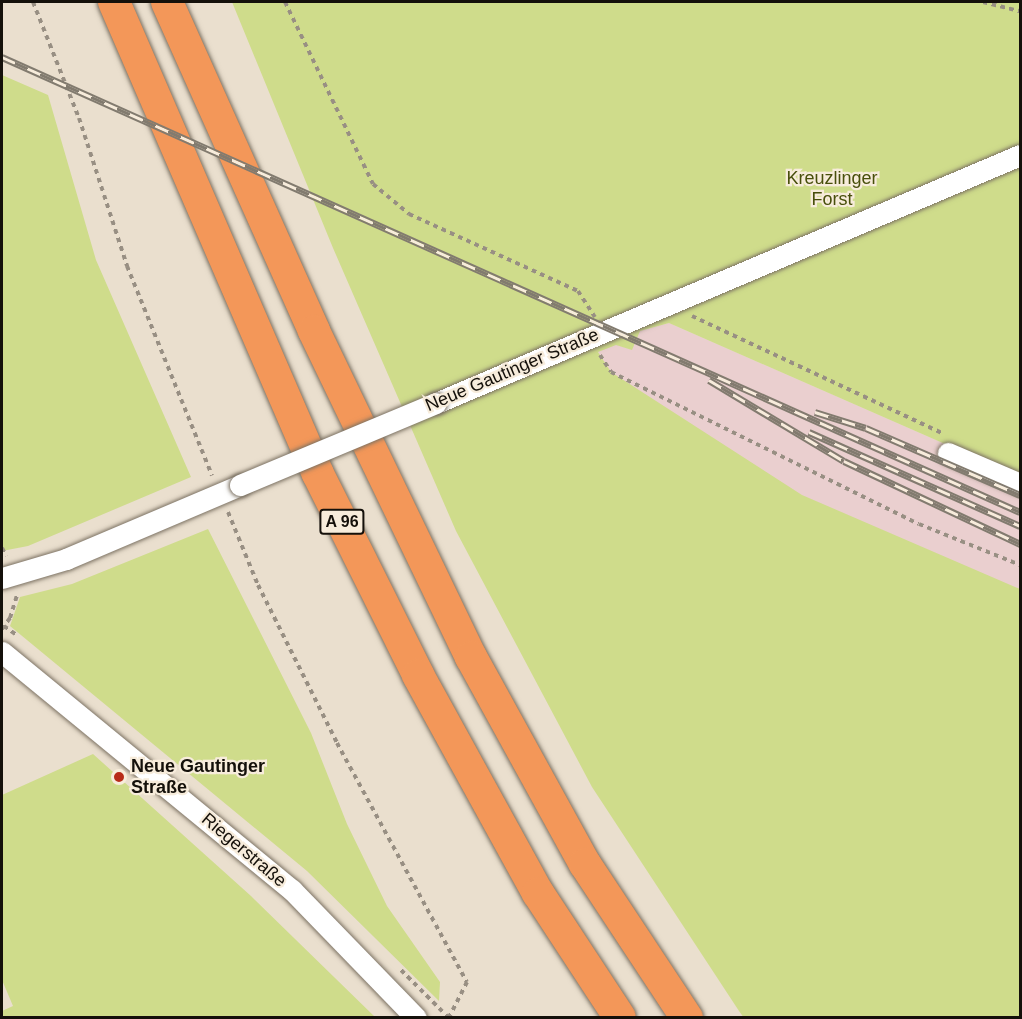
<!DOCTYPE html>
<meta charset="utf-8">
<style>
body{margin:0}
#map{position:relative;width:1022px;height:1019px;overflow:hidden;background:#eadfce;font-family:Helvetica,sans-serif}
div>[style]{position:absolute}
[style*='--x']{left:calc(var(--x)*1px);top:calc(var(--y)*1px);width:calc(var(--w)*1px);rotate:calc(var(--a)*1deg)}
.industrial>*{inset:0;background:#eacfcf}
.green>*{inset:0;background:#cfdc8b}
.path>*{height:4px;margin-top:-2px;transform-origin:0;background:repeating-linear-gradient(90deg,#988f83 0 4.5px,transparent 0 9px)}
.roads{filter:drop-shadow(0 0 2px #7c7263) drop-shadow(0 0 2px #7c7263)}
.minor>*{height:21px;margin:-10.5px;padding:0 10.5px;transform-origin:10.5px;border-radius:10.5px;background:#fff}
.highway>*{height:32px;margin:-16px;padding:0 16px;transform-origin:16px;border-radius:16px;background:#f39759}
.rail>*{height:7px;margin-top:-3.5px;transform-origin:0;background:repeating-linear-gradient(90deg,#f7ecdb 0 14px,#827b6f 0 28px);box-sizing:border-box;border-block:2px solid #827b6f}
.bridges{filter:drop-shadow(0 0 2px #7c7263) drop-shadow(0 0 2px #7c7263)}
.minor-bridge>*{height:21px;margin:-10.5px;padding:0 10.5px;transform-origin:10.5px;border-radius:10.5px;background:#fff}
.dots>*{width:16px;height:16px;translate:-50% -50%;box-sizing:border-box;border:3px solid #f7ecdb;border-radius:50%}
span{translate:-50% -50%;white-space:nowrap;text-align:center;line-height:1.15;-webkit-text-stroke:4.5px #f7ecdb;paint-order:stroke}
.shield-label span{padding:2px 4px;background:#f7ecdb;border:2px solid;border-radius:4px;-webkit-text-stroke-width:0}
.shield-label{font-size:16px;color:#14100a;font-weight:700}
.park-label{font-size:18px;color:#484f0b}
.street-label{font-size:18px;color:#14100a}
.poi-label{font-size:18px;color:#14100a;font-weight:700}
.left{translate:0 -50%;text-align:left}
.frame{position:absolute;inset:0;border:3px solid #14100a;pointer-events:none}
</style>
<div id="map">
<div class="industrial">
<div style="clip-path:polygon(669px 323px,1020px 477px,1020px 1017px,598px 352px,640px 331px)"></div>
</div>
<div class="green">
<div style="clip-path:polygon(232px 2px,1020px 2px,1020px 477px,669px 323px,640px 331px,632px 350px,616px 345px,598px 352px,611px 372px,802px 495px,1020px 589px,1020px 1017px,744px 1018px,739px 1011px,592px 787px,456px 531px,333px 248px)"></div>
<div style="clip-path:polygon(2px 75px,48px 95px,96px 260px,191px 477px,28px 546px,2px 551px)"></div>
<div style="clip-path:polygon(208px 529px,311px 733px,347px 824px,387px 906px,440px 982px,439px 1001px,307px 871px,10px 626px,20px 597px,72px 584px)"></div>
<div style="clip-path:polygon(93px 754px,251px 896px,375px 1017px,2px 1017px,2px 1011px,13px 1006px,2px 980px,2px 795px)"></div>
</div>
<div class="path">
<div style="--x:33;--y:2;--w:125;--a:68.4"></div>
<div style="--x:79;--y:118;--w:156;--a:72"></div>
<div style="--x:127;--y:266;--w:226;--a:67.9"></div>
<div style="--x:285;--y:2;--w:202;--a:64.2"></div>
<div style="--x:373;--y:184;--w:47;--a:39.8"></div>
<div style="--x:409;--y:214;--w:186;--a:24.5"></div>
<div style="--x:578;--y:291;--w:31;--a:57"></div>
<div style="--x:983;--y:2;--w:38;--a:14"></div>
<div style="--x:692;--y:316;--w:278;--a:25.1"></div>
<div style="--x:600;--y:355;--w:20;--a:57"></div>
<div style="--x:611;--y:372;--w:343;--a:26.3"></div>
<div style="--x:919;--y:524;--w:109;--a:22.1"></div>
<div style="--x:228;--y:512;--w:79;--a:67.7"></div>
<div style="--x:258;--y:585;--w:177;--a:63.4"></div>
<div style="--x:337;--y:743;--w:272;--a:61.5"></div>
<div style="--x:467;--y:982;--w:39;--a:117"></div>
<div style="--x:2;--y:548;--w:9;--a:63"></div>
<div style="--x:4;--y:626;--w:14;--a:36"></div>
<div style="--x:2;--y:629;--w:14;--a:-54"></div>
<div style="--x:10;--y:618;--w:24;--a:-73"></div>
<div style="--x:401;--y:970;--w:68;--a:45"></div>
</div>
<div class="roads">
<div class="minor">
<div style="--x:436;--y:403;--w:634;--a:-23.01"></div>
<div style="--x:948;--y:453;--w:78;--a:23.3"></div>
<div style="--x:2;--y:578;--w:67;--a:-16.5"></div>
<div style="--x:66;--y:559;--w:189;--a:-23"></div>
<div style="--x:2;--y:652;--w:375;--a:39.4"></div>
<div style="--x:292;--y:890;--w:178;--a:45.9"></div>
</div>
<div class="highway">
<div style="--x:114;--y:2;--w:514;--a:66.63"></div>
<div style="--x:318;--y:474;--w:225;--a:63.5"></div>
<div style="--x:418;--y:675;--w:249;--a:61.2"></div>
<div style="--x:538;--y:893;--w:149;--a:56.7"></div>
<div style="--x:167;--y:2;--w:360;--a:65.9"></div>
<div style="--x:314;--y:331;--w:362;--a:64.3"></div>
<div style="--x:471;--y:657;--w:236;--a:61.2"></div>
<div style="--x:585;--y:864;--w:185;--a:56.5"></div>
</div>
</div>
<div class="rail">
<div style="--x:2;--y:57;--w:1115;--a:24.08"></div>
<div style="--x:709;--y:380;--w:157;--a:31"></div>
<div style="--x:844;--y:461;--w:195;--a:25.2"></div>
<div style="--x:815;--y:412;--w:53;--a:17.4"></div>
<div style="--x:866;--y:428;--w:168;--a:23.5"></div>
<div style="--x:809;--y:432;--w:231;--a:24"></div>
</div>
<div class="bridges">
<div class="minor-bridge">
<div style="--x:240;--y:485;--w:212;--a:-22.7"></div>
</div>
</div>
<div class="dots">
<div style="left:119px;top:777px;background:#b72b18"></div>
</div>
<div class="shield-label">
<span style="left:342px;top:522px">A 96</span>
</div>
<div class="park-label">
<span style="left:832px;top:189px">Kreuzlinger<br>Forst</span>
</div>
<div class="street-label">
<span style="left:512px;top:370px;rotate:-23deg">Neue Gautinger Straße</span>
<span style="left:244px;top:850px;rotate:40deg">Riegerstraße</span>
</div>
<div class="poi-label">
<span class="left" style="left:131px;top:777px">Neue Gautinger<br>Straße</span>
</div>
<div class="frame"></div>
</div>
